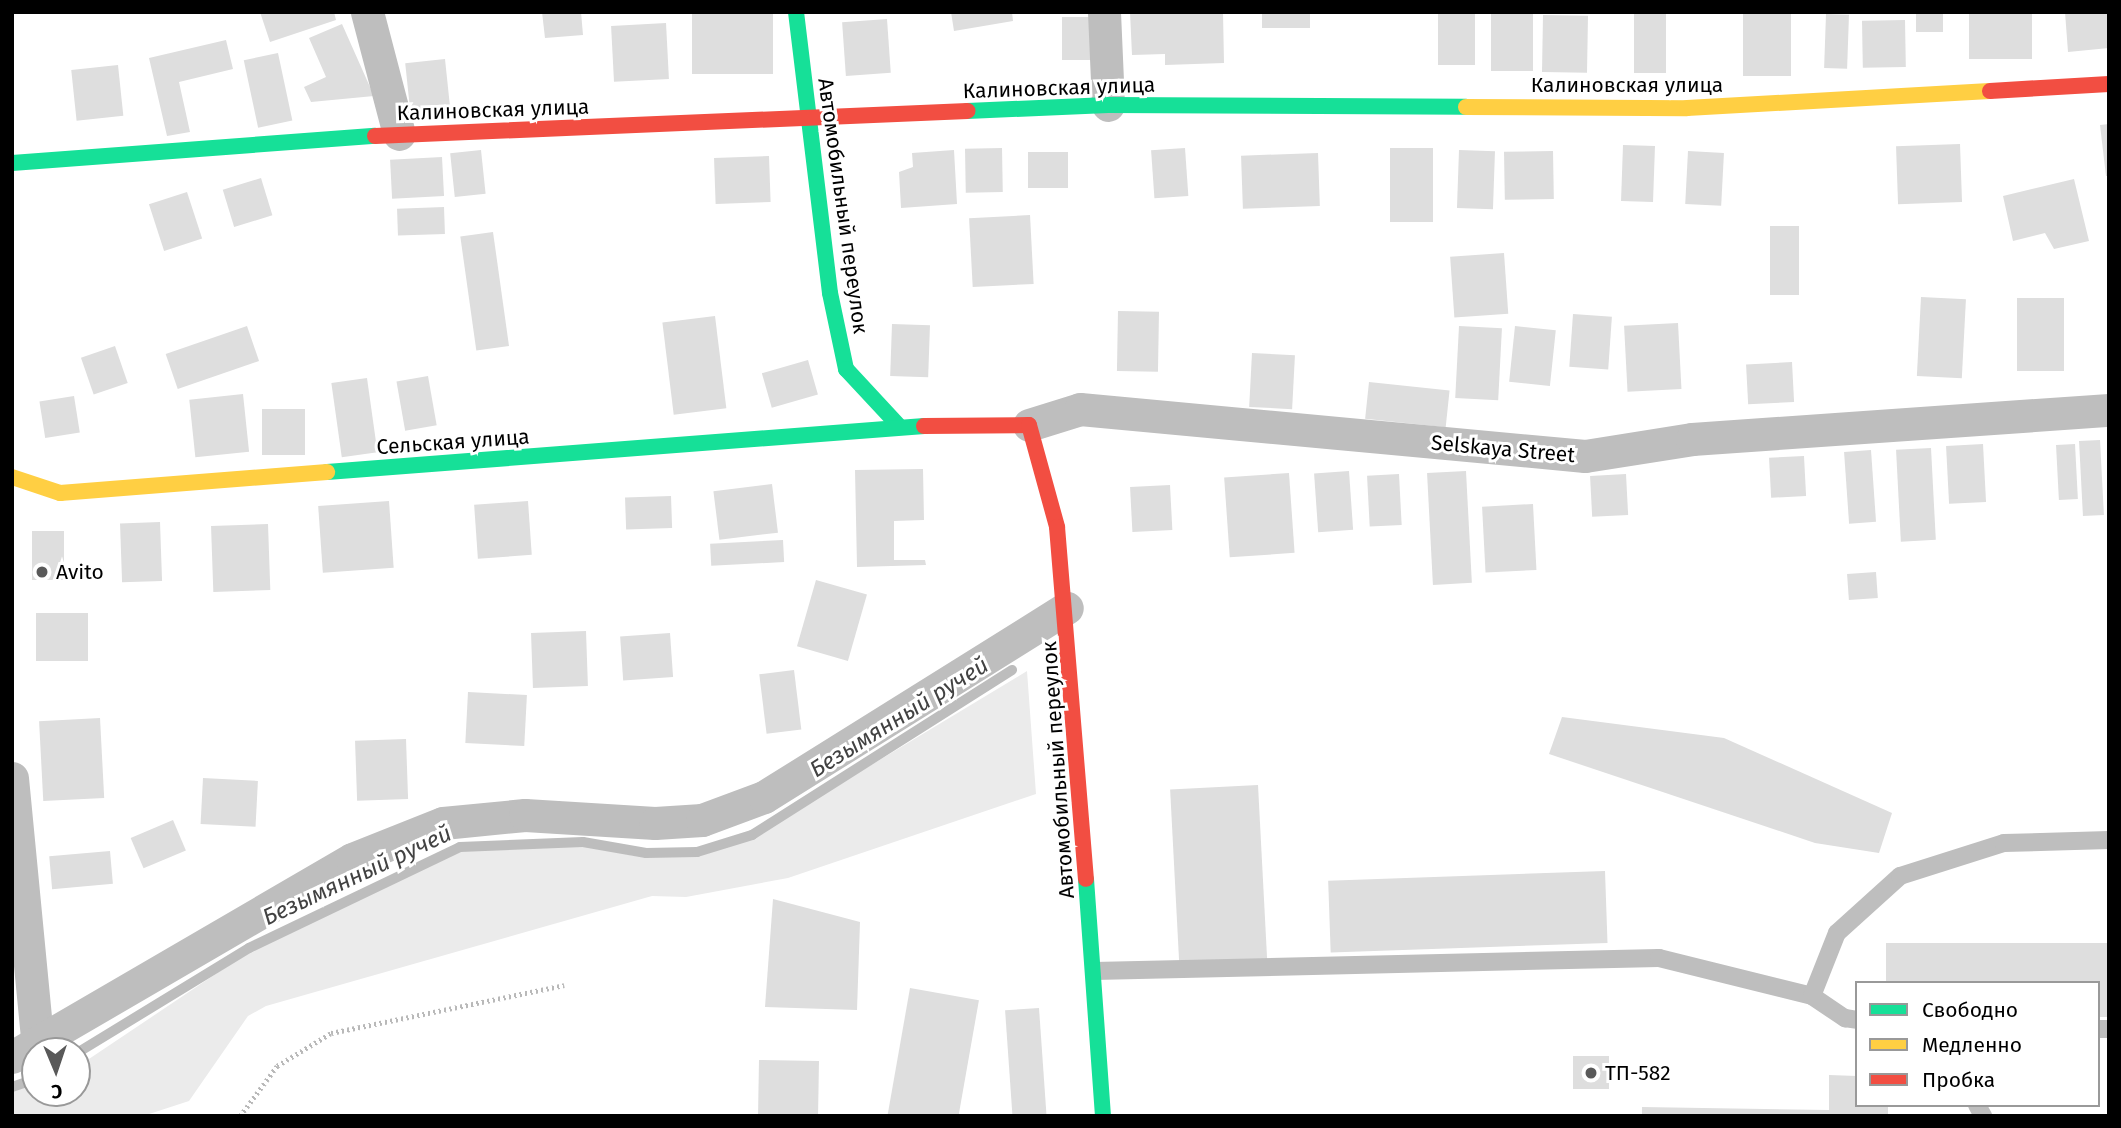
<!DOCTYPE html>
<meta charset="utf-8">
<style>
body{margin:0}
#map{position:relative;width:2121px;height:1128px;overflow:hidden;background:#fff;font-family:"Fira Sans",sans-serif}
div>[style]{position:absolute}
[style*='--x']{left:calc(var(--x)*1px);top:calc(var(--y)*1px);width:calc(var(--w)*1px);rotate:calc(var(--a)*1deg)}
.green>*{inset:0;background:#ebebeb}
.stream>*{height:10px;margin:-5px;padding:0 5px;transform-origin:5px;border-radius:5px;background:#bdbdbd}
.building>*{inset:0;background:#dedede;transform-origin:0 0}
.path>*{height:4.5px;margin-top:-2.25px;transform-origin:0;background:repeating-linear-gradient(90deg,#b9b9b9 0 2px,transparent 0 5.5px)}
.lane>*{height:18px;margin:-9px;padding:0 9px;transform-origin:9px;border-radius:9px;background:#bebebe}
.street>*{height:33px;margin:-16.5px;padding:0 16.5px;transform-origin:16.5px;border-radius:16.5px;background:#bebebe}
.fast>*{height:16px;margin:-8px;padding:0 8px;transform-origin:8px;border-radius:8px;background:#16e098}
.slow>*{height:16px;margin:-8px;padding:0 8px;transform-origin:8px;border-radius:8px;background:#ffcf43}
.jam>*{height:16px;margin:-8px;padding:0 8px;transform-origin:8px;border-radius:8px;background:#f24e42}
.dots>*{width:19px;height:19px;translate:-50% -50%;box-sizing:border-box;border:4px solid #fff;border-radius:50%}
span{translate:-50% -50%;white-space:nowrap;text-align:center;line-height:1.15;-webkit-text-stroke:6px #fff;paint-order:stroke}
.street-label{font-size:21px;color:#000}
.poi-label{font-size:21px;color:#000}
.left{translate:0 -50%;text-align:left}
.water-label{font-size:23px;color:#424242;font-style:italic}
.frame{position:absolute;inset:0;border:14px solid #000;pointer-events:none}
.legend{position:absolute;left:1855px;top:981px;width:245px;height:126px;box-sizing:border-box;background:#fff;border:2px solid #999;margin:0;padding:9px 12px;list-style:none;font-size:21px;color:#000}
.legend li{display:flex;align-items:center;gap:14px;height:35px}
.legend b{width:35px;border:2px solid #999}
.north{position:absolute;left:21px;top:1037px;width:70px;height:70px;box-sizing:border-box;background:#fff;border:2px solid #999;border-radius:50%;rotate:178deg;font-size:19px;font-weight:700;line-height:28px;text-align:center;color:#000}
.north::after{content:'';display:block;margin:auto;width:24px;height:32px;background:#595959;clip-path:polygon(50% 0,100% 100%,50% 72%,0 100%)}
</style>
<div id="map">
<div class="green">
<div style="clip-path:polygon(1027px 671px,1036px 794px,788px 878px,686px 897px,652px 896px,266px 1006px,248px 1016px,189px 1101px,143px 1116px,12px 1116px,12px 1091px,35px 1085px,35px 1093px,77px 1093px,77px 1067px,250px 951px,466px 846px,570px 840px,634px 856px,689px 857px,757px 834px)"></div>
</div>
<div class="stream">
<div style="--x:77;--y:1053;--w:202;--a:-31.4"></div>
<div style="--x:249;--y:948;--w:234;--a:-25.6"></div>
<div style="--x:460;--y:847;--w:123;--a:-2.3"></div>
<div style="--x:583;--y:842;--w:64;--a:9.9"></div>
<div style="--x:646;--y:853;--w:51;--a:-1.1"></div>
<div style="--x:697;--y:852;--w:58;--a:-17.2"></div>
<div style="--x:752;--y:835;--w:308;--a:-32.4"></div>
<div style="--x:12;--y:1087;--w:24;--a:-19"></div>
</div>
<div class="building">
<div style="clip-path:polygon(260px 12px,334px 12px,336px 20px,270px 42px)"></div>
<div style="clip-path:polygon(542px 12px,581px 12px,583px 35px,545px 38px)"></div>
<div style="left:692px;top:12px;width:81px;height:62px"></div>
<div style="clip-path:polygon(951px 12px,1012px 12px,1013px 21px,954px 31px)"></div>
<div style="clip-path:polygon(1130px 12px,1223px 12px,1224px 63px,1165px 65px,1165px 54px,1132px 55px)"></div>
<div style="left:1262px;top:12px;width:48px;height:16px"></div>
<div style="left:1438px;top:12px;width:37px;height:53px"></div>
<div style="left:1491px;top:12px;width:42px;height:59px"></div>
<div style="left:1634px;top:12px;width:32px;height:61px"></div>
<div style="left:1743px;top:12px;width:48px;height:64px"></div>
<div style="left:1916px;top:12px;width:27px;height:20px"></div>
<div style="left:1969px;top:12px;width:63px;height:47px"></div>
<div style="clip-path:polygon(2065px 12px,2109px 12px,2109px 48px,2068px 52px)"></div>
<div style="left:1826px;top:14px;width:23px;height:54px;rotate:2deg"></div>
<div style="left:1543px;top:15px;width:45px;height:57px;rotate:1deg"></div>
<div style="left:1062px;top:17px;width:31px;height:43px"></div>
<div style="left:887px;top:19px;width:54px;height:45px;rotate:86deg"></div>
<div style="left:1905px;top:20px;width:47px;height:43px;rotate:89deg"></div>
<div style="left:666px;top:23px;width:56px;height:55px;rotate:87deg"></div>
<div style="clip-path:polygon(342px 24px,374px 96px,311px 102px,304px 87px,326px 77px,309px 38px)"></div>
<div style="clip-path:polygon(226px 40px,233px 69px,179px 82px,190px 132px,167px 136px,149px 58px)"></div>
<div style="left:278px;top:53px;width:69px;height:35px;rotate:78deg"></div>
<div style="left:445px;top:59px;width:50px;height:40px;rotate:84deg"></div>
<div style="left:118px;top:65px;width:51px;height:47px;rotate:84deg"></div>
<div style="clip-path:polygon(2109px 124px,2109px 176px,2106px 176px,2100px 125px)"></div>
<div style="left:1960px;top:144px;width:58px;height:64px;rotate:88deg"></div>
<div style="left:1623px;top:145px;width:32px;height:56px;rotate:2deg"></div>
<div style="left:1002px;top:148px;width:44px;height:37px;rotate:89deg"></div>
<div style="left:1185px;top:148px;width:48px;height:34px;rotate:86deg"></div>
<div style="left:1390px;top:148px;width:43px;height:74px"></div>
<div style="left:481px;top:150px;width:44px;height:31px;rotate:84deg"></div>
<div style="clip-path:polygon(954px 150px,957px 204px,901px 208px,899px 172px,913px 167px,912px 153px)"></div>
<div style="left:1459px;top:150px;width:36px;height:58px;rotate:2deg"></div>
<div style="left:1553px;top:151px;width:48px;height:49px;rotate:89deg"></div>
<div style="left:1688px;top:151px;width:36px;height:53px;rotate:3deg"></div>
<div style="left:1068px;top:152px;width:36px;height:40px;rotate:90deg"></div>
<div style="left:1318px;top:153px;width:53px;height:77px;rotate:88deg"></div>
<div style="left:769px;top:156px;width:46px;height:55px;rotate:88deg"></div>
<div style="left:442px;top:157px;width:39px;height:52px;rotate:87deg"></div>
<div style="left:261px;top:178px;width:39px;height:40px;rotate:73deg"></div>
<div style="clip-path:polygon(2074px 179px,2089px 241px,2054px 249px,2045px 233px,2013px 241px,2003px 196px)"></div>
<div style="left:187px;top:192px;width:49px;height:40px;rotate:72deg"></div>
<div style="left:444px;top:207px;width:27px;height:47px;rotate:88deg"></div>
<div style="left:1030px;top:215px;width:69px;height:61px;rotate:87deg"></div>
<div style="left:1770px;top:226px;width:29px;height:69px"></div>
<div style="left:493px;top:232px;width:115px;height:33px;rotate:82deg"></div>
<div style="left:1504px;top:253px;width:61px;height:54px;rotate:86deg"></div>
<div style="left:1921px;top:297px;width:45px;height:79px;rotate:3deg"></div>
<div style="left:2017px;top:298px;width:47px;height:73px"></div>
<div style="left:1118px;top:311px;width:41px;height:60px;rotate:1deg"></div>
<div style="left:1573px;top:314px;width:39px;height:53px;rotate:4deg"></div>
<div style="left:715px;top:316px;width:93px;height:53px;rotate:83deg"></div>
<div style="left:1678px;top:323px;width:66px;height:54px;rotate:87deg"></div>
<div style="left:892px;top:324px;width:38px;height:52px;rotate:2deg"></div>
<div style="left:247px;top:326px;width:37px;height:86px;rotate:71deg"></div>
<div style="left:1459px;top:326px;width:43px;height:72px;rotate:3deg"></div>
<div style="left:1515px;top:326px;width:41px;height:56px;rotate:6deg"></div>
<div style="left:115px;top:346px;width:39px;height:36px;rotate:71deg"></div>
<div style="left:1252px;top:353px;width:43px;height:54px;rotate:3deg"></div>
<div style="left:808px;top:360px;width:36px;height:48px;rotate:74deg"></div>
<div style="left:1792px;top:362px;width:40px;height:46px;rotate:87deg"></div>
<div style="left:428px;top:376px;width:50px;height:32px;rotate:80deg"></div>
<div style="left:367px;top:378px;width:75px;height:36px;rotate:82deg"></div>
<div style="left:1369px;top:382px;width:81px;height:37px;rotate:6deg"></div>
<div style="left:243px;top:394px;width:58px;height:54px;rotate:84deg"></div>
<div style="left:74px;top:396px;width:37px;height:35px;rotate:81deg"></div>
<div style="left:262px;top:409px;width:43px;height:46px"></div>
<div style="left:2100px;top:440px;width:75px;height:21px;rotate:87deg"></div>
<div style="left:1983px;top:444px;width:58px;height:37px;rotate:87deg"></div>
<div style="left:2075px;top:444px;width:55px;height:19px;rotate:87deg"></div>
<div style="left:1931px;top:448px;width:92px;height:35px;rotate:87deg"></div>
<div style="left:1871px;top:450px;width:72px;height:27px;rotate:86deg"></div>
<div style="left:1804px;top:456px;width:40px;height:35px;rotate:87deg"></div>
<div style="clip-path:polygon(923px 469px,924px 520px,894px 521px,894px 560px,925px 560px,926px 565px,857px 567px,855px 470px)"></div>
<div style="left:1349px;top:471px;width:59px;height:35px;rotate:86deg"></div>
<div style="left:1466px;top:471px;width:112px;height:39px;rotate:87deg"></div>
<div style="left:1289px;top:473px;width:80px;height:65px;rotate:86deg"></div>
<div style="left:1399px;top:474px;width:51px;height:32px;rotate:87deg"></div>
<div style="left:1626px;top:474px;width:41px;height:36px;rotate:87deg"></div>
<div style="left:772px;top:484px;width:49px;height:59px;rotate:83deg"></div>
<div style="left:1170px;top:485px;width:45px;height:40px;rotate:87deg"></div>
<div style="left:671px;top:496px;width:32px;height:46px;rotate:88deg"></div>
<div style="left:389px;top:501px;width:67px;height:71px;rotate:86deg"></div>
<div style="left:528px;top:501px;width:54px;height:54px;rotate:86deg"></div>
<div style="left:1533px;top:504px;width:66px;height:51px;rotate:87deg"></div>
<div style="left:160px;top:522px;width:59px;height:40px;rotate:88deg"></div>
<div style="left:268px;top:524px;width:66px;height:57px;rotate:88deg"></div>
<div style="left:32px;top:531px;width:32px;height:49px"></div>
<div style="left:783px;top:540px;width:22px;height:73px;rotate:87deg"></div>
<div style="left:1876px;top:572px;width:26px;height:29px;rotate:86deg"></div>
<div style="left:816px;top:580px;width:53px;height:69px;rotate:16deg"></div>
<div style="left:36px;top:613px;width:52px;height:48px"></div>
<div style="left:586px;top:631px;width:55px;height:55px;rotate:88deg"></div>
<div style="left:670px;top:633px;width:44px;height:50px;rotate:86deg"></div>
<div style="left:794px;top:670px;width:60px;height:35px;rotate:83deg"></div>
<div style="left:468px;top:692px;width:59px;height:51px;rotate:3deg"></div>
<div style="clip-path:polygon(1562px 717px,1724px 738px,1892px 813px,1879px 853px,1815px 843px,1549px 754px)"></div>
<div style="left:100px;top:718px;width:80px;height:61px;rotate:87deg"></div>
<div style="left:406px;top:739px;width:60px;height:51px;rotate:88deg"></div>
<div style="left:203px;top:778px;width:55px;height:46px;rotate:3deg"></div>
<div style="left:1258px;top:785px;width:176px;height:88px;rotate:87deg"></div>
<div style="left:173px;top:820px;width:33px;height:46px;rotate:67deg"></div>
<div style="left:110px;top:851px;width:33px;height:61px;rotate:85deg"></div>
<div style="left:1605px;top:871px;width:72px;height:277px;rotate:88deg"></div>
<div style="clip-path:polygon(773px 899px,860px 922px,857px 1010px,765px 1007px)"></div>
<div style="clip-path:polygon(1886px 943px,2109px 943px,2109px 1017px,2098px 1017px,2098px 983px,1886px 983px)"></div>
<div style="left:910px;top:988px;width:70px;height:130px;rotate:10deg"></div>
<div style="left:1039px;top:1008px;width:108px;height:34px;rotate:86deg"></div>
<div style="left:1573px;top:1056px;width:36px;height:33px"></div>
<div style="left:759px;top:1060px;width:60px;height:56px;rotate:1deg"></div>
<div style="clip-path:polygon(1829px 1075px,1857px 1076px,1857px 1105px,1888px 1105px,1888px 1116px,1642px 1116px,1642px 1107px,1829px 1110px)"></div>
</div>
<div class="path">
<div style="--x:240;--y:1116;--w:62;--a:-53.5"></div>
<div style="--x:277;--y:1066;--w:63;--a:-31.4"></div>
<div style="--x:331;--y:1033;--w:238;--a:-11.6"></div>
</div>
<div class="lane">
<div style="--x:1094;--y:971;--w:565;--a:-1.32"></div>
<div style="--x:1659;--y:958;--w:158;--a:13.9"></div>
<div style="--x:1812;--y:996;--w:40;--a:34"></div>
<div style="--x:1845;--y:1018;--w:12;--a:9"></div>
<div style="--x:1812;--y:996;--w:68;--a:-68.4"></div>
<div style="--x:1837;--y:933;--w:85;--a:-42.1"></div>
<div style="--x:1900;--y:876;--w:109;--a:-17.6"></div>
<div style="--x:2004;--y:843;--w:105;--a:-1.6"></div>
<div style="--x:2098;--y:1029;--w:11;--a:0"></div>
<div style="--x:1977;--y:1105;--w:13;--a:61"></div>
</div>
<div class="street">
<div style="--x:367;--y:12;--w:126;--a:75.3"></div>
<div style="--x:1104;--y:12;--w:93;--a:87.5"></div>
<div style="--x:1029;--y:425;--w:53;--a:-17.4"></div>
<div style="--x:1080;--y:409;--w:507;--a:5.32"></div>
<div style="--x:1585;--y:456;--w:108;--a:-9"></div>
<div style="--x:1692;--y:439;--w:418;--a:-4"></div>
<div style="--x:12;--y:778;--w:269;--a:84.5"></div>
<div style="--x:12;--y:1057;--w:393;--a:-30.2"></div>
<div style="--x:352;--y:859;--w:98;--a:-21.6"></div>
<div style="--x:443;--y:823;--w:82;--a:-5.6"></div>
<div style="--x:525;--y:815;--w:130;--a:3.5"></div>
<div style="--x:655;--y:823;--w:47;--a:-3.7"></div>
<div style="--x:702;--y:820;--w:66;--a:-20.4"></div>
<div style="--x:764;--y:797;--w:357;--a:-32"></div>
</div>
<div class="fast">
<div style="--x:796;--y:12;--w:283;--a:83.1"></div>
<div style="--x:830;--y:293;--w:78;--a:78.1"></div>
<div style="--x:846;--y:369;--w:78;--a:47.1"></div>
<div style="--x:967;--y:111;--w:141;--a:-2.4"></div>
<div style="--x:1108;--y:105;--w:358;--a:0.3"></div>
<div style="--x:12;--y:163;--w:364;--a:-4.3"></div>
<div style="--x:327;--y:472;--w:599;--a:-4.41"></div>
<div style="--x:1086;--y:879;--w:238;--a:85.9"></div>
</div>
<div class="slow">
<div style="--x:1466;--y:107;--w:221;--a:0.3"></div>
<div style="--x:1687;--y:108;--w:303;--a:-3.2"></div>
<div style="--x:12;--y:477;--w:51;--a:18.4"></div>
<div style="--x:60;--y:493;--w:268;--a:-4.5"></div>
</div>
<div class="jam">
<div style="--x:1990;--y:91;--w:119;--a:-3.4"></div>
<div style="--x:375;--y:136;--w:593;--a:-2.42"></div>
<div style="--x:924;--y:426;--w:105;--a:-0.5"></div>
<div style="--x:1029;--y:425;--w:106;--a:74.6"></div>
<div style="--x:1057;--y:527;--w:353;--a:85.3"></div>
</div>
<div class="dots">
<div style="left:42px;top:572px;background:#595959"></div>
<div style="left:1591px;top:1073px;background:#595959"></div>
</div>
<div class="street-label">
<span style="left:1627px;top:85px">Калиновская улица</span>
<span style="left:1059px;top:88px;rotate:-2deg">Калиновская улица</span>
<span style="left:493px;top:110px;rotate:-2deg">Калиновская улица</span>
<span style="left:843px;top:206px;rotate:82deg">Автомобильный переулок</span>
<span style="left:453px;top:442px;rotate:-4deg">Сельская улица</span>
<span style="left:1503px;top:449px;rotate:5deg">Selskaya Street</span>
<span style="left:1058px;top:770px;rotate:-94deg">Автомобильный переулок</span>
</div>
<div class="poi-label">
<span class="left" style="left:56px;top:572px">Avito</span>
<span class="left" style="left:1605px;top:1073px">ТП-582</span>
</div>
<div class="water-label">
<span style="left:899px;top:717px;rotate:-32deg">Безымянный ручей</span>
<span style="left:357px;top:875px;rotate:-25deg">Безымянный ручей</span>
</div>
<div class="frame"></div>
<ul class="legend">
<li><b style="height:9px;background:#16e098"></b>Свободно</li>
<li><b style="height:9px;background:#ffcf43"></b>Медленно</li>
<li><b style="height:9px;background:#f24e42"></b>Пробка</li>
</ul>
<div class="north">С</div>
</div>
